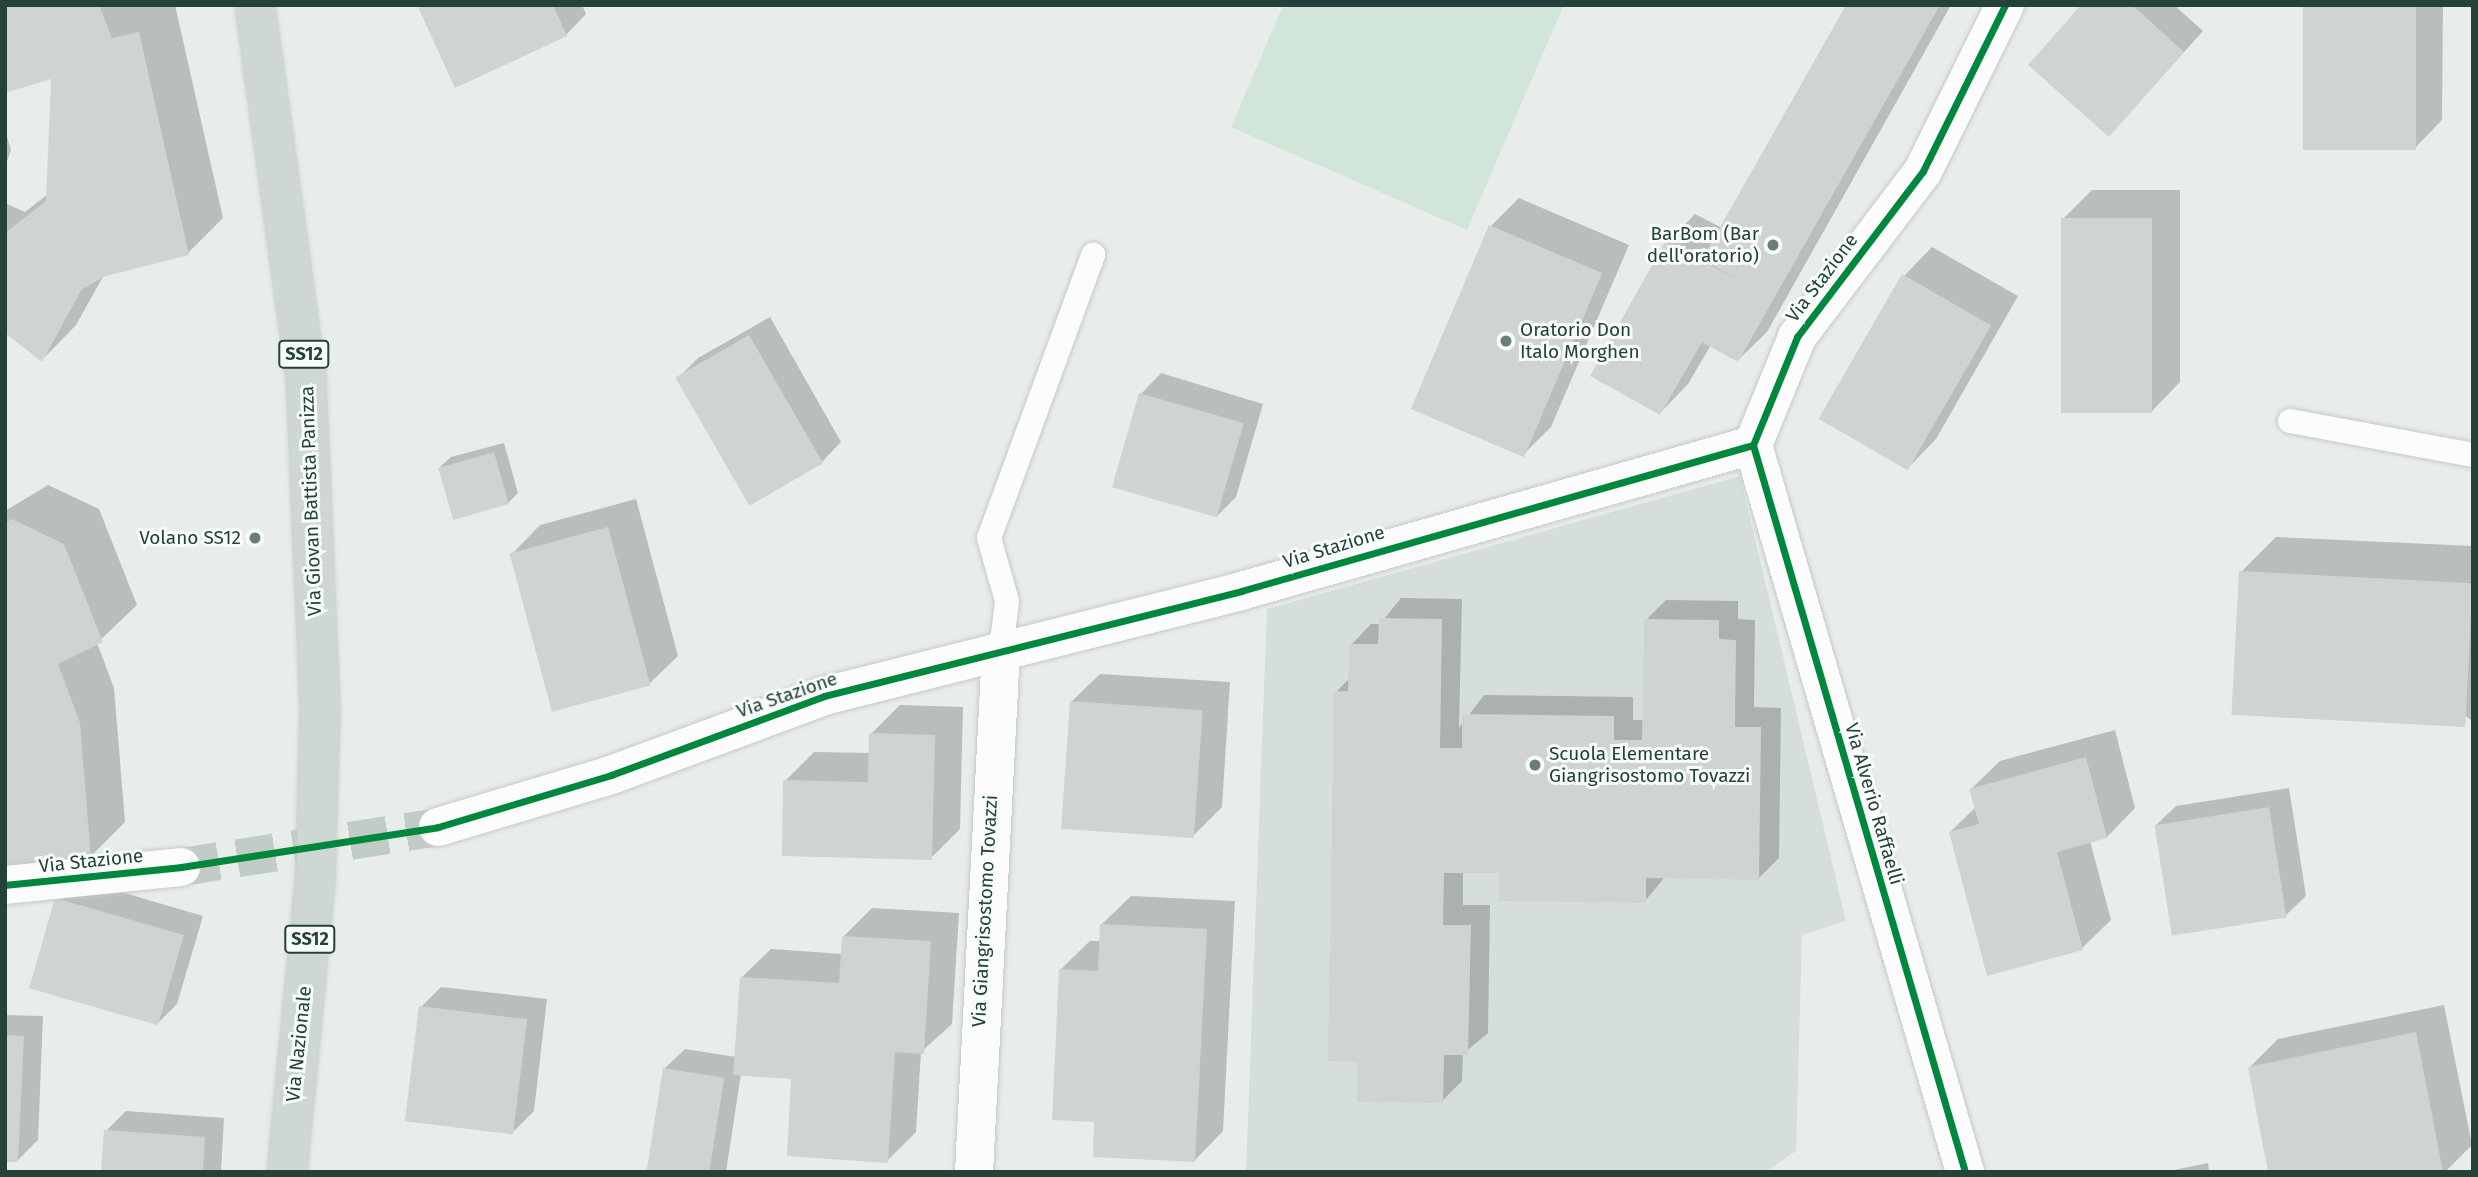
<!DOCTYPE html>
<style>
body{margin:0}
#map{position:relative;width:2478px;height:1177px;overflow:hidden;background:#e8edeb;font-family:"Fira Sans",sans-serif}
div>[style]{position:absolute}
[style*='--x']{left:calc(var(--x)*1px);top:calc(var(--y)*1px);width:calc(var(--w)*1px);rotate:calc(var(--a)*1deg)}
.built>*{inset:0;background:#d6dedb}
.green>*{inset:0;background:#d1e6d8}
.shadow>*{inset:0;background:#0003}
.building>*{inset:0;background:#cfd4d2;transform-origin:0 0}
.street-tunnel>*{height:38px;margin-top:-19px;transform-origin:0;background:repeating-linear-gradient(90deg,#c1cbc8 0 38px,transparent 0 57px)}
.roads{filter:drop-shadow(0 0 2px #c5cac8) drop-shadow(0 0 2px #c5cac8)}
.lane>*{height:24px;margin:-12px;padding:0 12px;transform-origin:12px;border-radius:12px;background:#fcfcfc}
.street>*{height:38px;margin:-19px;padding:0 19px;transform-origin:19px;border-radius:19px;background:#fcfcfc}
.primary>*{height:38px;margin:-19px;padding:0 19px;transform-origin:19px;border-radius:19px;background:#cfd7d5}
.cycleway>*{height:7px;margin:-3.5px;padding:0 3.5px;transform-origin:3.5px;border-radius:3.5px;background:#00873e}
.dots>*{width:19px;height:19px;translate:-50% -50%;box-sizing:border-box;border:4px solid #f7fbf9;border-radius:50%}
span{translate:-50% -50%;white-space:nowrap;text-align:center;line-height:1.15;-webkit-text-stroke:6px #f7fbf9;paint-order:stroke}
.shield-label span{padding:2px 5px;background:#f7fbf9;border:2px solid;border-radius:5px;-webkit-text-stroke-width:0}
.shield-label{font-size:18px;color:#24423a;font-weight:700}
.poi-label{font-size:19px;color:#24423a}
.right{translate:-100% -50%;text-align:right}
.left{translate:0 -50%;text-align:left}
.street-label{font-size:19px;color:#24423a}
.frame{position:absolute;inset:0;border:7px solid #24423a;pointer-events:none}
</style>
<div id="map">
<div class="built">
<div style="clip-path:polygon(1740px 476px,1846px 921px,1802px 935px,1796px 1151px,1765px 1172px,1246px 1172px,1267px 609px)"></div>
</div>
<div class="green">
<div style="clip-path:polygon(1283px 5px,1564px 5px,1467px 230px,1231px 127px)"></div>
</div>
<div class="shadow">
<div style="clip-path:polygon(5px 5px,175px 5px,223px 218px,188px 253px,104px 275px,76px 325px,42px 360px,5px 330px,5px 203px,25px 212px,48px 194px,53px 76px)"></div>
<div style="clip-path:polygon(419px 5px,582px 5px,586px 14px,566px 35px)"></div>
<div style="clip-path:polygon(1848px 5px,1951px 5px,1767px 332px,1738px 360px,1711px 345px,1688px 384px,1660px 413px,1592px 376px,1667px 243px,1695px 214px,1722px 228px)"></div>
<div style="clip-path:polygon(2084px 5px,2174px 5px,2203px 31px,2109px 135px)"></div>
<div style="clip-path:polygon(2305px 5px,2443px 5px,2442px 120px,2414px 149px)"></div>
<div style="clip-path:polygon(5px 130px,11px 150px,5px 167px)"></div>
<div style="clip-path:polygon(2092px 190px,2180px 190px,2180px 382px,2152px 411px,2063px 219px)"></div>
<div style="clip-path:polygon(1519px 198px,1629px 245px,1551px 427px,1522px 456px,1491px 226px)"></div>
<div style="clip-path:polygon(1932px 247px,2018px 296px,1936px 439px,1908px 468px,1904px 276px)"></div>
<div style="clip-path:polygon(770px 317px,841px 442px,821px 463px,678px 378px,698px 358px)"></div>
<div style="clip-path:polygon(1161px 373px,1263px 404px,1236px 497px,1216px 517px,1141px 394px)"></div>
<div style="clip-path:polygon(504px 443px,518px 493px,508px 503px,440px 467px,451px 457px)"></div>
<div style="clip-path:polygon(48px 485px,99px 509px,137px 605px,97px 643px,114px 688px,125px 822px,90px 857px,5px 866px,5px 511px)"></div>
<div style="clip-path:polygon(636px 499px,678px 656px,649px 684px,512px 554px,540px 525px)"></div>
<div style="clip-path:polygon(2276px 537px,2473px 546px,2473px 721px,2241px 572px)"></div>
<div style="clip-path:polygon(1401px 598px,1462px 599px,1459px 728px,1484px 695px,1633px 697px,1633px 720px,1644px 720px,1646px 620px,1666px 600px,1738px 601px,1738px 619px,1755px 620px,1754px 707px,1781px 708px,1779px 858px,1758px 879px,1665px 877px,1645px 901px,1501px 872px,1463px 871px,1463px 905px,1490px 905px,1488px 1033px,1463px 1054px,1462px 1081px,1442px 1101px,1360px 1060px,1336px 692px,1350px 678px,1351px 645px,1371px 624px,1380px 624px)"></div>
<div style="clip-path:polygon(1100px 674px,1230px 682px,1222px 807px,1193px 836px,1071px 702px)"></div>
<div style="clip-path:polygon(900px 705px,963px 707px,960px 829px,931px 858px,785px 781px,814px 752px,871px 753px,871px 734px)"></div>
<div style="clip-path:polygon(2115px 730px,2135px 808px,2107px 837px,2090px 841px,2111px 920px,2082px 948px,1950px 832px,1976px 807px,1971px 789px,2000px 761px)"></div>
<div style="clip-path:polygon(2289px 788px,2306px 896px,2285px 916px,2155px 826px,2176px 806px)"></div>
<div style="clip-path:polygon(77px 879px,203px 916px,177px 1004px,157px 1024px,57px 899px)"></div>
<div style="clip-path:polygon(1131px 896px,1235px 901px,1223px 1131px,1195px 1160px,1096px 1120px,1061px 969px,1090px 941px,1101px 941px,1102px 924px)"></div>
<div style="clip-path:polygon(872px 908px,959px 913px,952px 1024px,921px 1052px,916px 1132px,887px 1161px,793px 1078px,741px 1074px,726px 1172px,650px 1172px,664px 1069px,685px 1049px,736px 1057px,742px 977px,771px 949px,843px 954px,844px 936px)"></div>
<div style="clip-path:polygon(441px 987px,547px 999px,534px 1111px,514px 1131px,421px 1007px)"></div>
<div style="clip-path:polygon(2444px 1005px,2472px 1145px,2445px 1172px,2270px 1172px,2250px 1067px,2278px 1039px)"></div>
<div style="clip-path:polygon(5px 1015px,43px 1016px,38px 1140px,17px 1161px,5px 1160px)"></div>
<div style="clip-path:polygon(126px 1111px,224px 1118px,221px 1172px,103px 1172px,106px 1131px)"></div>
<div style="clip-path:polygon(2208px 1163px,2209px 1172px,2164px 1172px)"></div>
</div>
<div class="building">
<div style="clip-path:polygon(5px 5px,99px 5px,112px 38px,139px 32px,189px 255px,106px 276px,82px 289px,42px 362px,5px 333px,5px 233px,46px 201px,51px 79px,5px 93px)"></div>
<div style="clip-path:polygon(417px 5px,553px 5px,567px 36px,455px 88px)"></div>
<div style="clip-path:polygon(1846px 5px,1940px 5px,1738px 362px,1702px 342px,1660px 415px,1590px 376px,1665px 242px,1736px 279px,1702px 259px)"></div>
<div style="clip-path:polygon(2081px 5px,2132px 5px,2184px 52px,2109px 137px,2028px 65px)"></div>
<div style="left:2303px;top:5px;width:113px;height:145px"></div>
<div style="left:2061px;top:218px;width:91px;height:195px"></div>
<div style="left:1489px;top:225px;width:123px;height:200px;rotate:23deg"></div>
<div style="left:1902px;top:274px;width:103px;height:167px;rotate:30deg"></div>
<div style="left:749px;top:335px;width:148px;height:85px;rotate:60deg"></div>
<div style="left:1139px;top:393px;width:109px;height:98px;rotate:16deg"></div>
<div style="left:494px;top:452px;width:54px;height:58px;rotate:74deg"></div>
<div style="clip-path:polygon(12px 519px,64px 544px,103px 642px,58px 664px,80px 723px,91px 859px,5px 868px,5px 523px)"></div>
<div style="left:608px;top:527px;width:164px;height:102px;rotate:75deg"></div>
<div style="left:2239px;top:571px;width:234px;height:144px;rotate:3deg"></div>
<div style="clip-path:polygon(1379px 618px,1442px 619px,1440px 748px,1462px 748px,1462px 714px,1614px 716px,1614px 740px,1642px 740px,1644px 619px,1719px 620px,1719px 639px,1736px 640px,1735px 727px,1761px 727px,1759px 880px,1646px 878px,1646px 903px,1498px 901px,1499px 873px,1444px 873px,1443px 925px,1471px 925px,1468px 1055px,1444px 1055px,1443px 1103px,1357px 1102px,1358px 1062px,1328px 1061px,1334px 691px,1348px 691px,1349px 644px,1378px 644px)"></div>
<div style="left:1070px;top:701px;width:133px;height:128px;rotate:4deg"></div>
<div style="clip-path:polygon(869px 733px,935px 735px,932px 860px,782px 856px,783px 780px,868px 782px)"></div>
<div style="clip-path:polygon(2086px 757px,2107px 838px,2057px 852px,2083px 950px,1987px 976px,1949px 832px,1979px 824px,1969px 789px)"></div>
<div style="left:2269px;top:807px;width:112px;height:116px;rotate:81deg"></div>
<div style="left:55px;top:898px;width:134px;height:94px;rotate:16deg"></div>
<div style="clip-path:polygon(1100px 924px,1207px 929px,1195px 1162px,1093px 1157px,1094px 1122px,1052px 1120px,1059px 969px,1098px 971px)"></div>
<div style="clip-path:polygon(842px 936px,931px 941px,924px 1054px,895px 1052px,888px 1163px,787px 1156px,791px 1079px,733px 1075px,740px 977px,839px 983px)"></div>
<div style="left:419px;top:1006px;width:109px;height:116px;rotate:7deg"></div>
<div style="clip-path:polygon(2416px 1032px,2443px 1172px,2268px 1172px,2248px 1067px)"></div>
<div style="clip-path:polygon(5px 1035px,24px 1036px,18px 1162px,5px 1162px)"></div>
<div style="left:663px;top:1068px;width:62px;height:105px;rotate:9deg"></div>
<div style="clip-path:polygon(104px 1130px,205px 1137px,203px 1172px,101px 1172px)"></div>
</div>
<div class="street-tunnel">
<div style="--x:181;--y:867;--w:260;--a:-8.8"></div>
</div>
<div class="roads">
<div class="lane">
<div style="--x:2290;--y:421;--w:186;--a:10.5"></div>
<div style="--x:1001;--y:650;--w:49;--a:-83"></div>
<div style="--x:1007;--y:601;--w:66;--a:-105.9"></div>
<div style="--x:989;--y:538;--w:302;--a:-69.8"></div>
</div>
<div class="street">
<div style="--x:1753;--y:445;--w:757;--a:73.74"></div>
<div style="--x:1753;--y:445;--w:117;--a:-67.8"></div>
<div style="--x:1797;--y:337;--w:208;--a:-52.8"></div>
<div style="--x:1923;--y:171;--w:185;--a:-63.7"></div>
<div style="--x:438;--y:827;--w:181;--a:-16.7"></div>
<div style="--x:611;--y:775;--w:227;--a:-20.3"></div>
<div style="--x:824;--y:696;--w:430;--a:-14.1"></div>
<div style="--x:1241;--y:591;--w:532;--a:-15.92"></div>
<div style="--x:5;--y:885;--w:177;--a:-5.8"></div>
<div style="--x:974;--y:1172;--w:523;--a:-87.04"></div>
</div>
<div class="primary">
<div style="--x:255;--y:5;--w:374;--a:82.2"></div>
<div style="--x:306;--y:376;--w:330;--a:87.6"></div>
<div style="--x:320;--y:706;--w:176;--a:91.6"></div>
<div style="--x:315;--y:882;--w:291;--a:95.5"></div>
</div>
</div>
<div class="cycleway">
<div style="--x:1753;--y:445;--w:757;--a:73.74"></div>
<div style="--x:1753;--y:445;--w:117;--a:-67.8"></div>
<div style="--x:1797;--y:337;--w:208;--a:-52.8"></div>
<div style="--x:1923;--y:171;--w:185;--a:-63.7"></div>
<div style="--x:5;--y:885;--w:177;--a:-5.8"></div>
<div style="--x:181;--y:867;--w:260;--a:-8.8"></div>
<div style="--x:438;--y:827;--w:181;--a:-16.7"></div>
<div style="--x:611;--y:775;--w:227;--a:-20.3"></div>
<div style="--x:824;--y:696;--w:430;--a:-14.1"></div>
<div style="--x:1241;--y:591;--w:532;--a:-15.92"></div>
</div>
<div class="dots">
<div style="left:1773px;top:245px;background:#697e78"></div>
<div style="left:1506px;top:341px;background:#697e78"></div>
<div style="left:255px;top:538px;background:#697e78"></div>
<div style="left:1535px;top:765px;background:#697e78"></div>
</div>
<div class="shield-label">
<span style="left:304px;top:354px">SS12</span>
<span style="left:310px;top:939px">SS12</span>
</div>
<div class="poi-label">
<span class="right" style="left:1759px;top:245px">BarBom (Bar<br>dell'oratorio)</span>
<span class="left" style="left:1520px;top:341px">Oratorio Don<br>Italo Morghen</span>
<span class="right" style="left:241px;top:538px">Volano SS12</span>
<span class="left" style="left:1549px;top:765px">Scuola Elementare<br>Giangrisostomo Tovazzi</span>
</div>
<div class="street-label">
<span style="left:1822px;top:278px;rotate:-53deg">Via Stazione</span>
<span style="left:311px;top:501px;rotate:-92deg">Via Giovan Battista Panizza</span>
<span style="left:1334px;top:547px;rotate:-17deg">Via Stazione</span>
<span style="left:787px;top:695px;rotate:-19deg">Via Stazione</span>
<span style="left:1874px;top:804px;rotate:74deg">Via Alverio Raffaelli</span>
<span style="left:91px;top:861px;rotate:-6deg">Via Stazione</span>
<span style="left:985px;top:911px;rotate:-87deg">Via Giangrisostomo Tovazzi</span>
<span style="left:299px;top:1044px;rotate:-84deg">Via Nazionale</span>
</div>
<div class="frame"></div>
</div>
